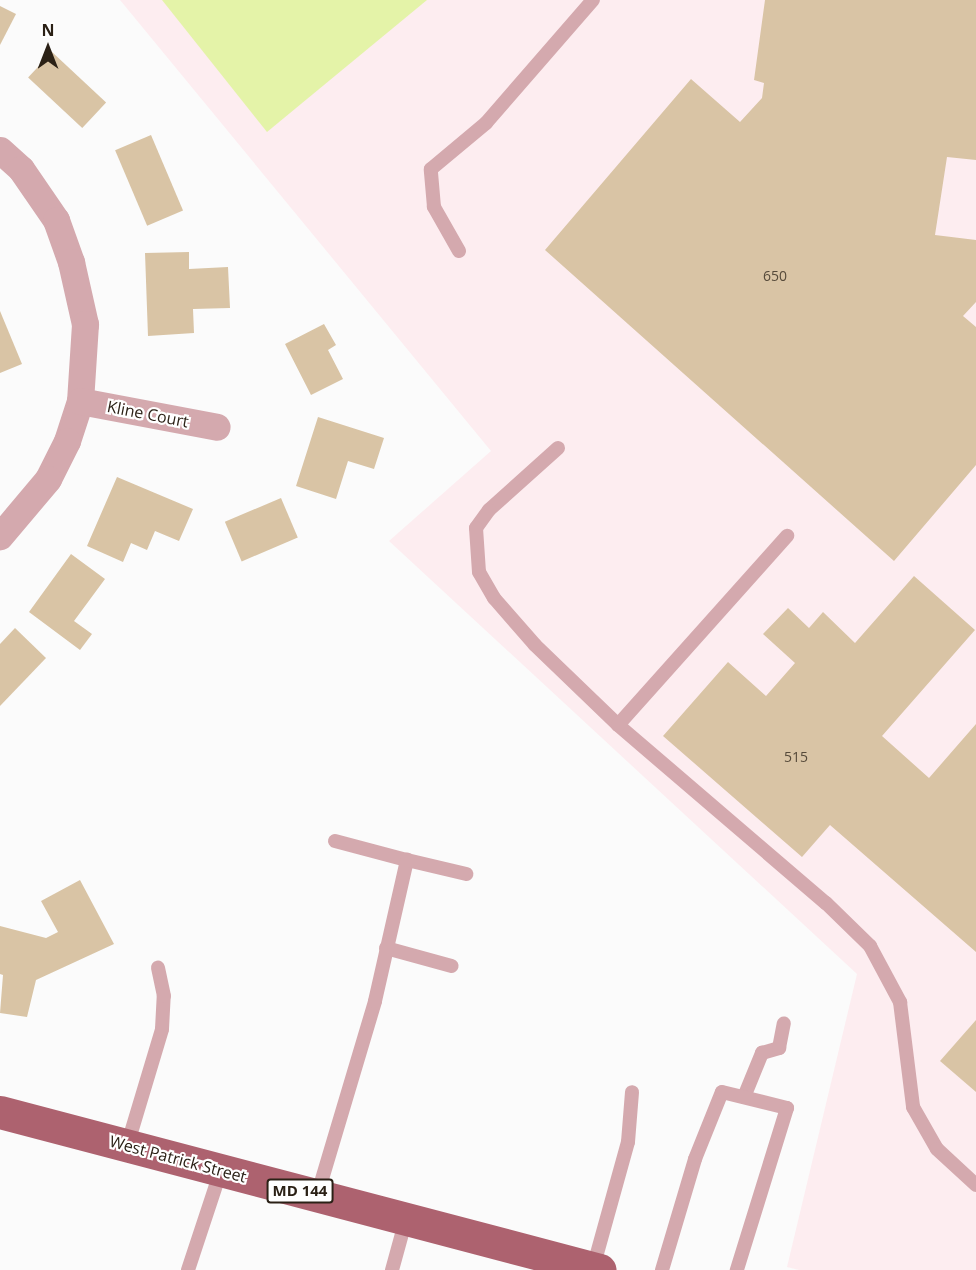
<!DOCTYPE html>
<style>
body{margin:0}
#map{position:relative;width:976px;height:1270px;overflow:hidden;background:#fbfbfb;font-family:"Open Sans",sans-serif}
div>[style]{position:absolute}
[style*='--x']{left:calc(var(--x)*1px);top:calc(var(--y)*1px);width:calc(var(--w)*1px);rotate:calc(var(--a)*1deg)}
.education>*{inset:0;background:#fdedf0}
.green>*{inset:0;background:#e4f3a8}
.building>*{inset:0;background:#d9c4a5;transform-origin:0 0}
.service>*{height:14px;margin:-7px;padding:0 7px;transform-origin:7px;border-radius:7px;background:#d4a9ae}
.minor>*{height:27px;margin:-13.5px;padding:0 13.5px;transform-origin:13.5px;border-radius:13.5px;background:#d4a9ae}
.primary>*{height:33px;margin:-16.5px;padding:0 16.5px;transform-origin:16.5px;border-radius:16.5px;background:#ad626f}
span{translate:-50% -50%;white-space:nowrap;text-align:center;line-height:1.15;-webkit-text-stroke:4.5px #fff;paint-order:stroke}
.number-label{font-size:14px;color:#564a3a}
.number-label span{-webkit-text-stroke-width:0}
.shield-label span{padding:2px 4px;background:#fff;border:2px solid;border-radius:4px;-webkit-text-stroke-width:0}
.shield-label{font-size:15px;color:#2b2116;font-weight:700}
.street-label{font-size:16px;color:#2b2116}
.north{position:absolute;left:18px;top:18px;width:60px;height:60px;-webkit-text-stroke:4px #fff;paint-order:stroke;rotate:0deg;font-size:16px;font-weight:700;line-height:24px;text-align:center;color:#2b2116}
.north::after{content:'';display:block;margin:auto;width:21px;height:27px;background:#2b2116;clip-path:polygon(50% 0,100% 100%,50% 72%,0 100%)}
</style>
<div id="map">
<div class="education">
<div style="clip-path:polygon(120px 0,976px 0,976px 1270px,799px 1270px,787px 1267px,857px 974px,389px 541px,491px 451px)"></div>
</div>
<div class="green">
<div style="clip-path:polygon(162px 0,427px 0,267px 132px)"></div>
</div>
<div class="building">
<div style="clip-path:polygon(765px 0,976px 0,976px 160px,947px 157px,935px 235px,976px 240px,976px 302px,963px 316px,976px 327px,976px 465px,894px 561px,545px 250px,691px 79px,740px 122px,762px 98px,764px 83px,754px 80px)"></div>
<div style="clip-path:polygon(0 6px,16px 14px,0 45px)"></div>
<div style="left:52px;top:52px;width:74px;height:35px;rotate:43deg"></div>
<div style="left:151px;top:135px;width:82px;height:39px;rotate:67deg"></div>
<div style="clip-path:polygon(189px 252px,189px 269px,228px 267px,230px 308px,193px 309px,194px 333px,148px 336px,145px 253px)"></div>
<div style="clip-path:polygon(0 311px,22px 364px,0 373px)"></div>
<div style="clip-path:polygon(324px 324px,336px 345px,328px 350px,343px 379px,311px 395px,285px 344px)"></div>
<div style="clip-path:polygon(318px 417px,384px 438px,374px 469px,348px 461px,336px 499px,296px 486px)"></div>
<div style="clip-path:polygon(117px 477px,193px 509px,179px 541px,155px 531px,147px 550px,131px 543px,123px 562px,87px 546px)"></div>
<div style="left:281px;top:498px;width:43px;height:61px;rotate:67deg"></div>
<div style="clip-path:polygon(71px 554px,105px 579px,74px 621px,92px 634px,80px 650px,29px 612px)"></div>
<div style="clip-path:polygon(914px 576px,975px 630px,882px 736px,929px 778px,976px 724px,976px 952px,830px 825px,802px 857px,663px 736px,728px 662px,766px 696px,795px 663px,763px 634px,788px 608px,809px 628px,823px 612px,855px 643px)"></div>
<div style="clip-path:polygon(15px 628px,46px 658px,0 706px,0 644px)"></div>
<div style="clip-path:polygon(80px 880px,114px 944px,36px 980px,27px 1017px,0 1013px,3px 975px,0 974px,0 926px,46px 938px,58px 932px,41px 901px)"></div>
<div style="clip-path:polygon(976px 1020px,976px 1092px,940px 1061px)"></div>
</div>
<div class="service">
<div style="--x:459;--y:251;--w:51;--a:-119.6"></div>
<div style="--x:434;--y:207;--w:38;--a:-95"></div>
<div style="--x:431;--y:169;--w:72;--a:-39.9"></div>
<div style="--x:486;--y:123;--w:163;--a:-49"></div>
<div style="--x:558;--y:448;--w:93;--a:138.1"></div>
<div style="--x:489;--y:510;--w:22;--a:126"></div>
<div style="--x:476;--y:528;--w:44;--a:86.1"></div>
<div style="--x:479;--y:572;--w:30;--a:60"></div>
<div style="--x:494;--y:598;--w:62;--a:48.9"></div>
<div style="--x:535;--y:645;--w:115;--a:43.9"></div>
<div style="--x:618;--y:725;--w:274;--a:40.6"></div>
<div style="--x:826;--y:903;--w:62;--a:44.3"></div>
<div style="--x:870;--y:946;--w:64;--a:61.8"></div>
<div style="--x:900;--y:1002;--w:106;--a:82.9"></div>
<div style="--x:913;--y:1107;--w:48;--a:60.3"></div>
<div style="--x:937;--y:1149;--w:53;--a:42.7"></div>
<div style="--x:618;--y:725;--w:254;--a:-48.2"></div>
<div style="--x:335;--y:841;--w:74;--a:14.8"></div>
<div style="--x:386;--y:948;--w:68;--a:15.3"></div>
<div style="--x:744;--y:1097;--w:48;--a:-67.8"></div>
<div style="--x:762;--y:1053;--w:18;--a:-16"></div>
<div style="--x:779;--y:1048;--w:25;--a:-79"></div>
<div style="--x:127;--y:1146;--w:122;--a:-73.3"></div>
<div style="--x:162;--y:1029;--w:33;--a:-87"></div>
<div style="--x:164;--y:996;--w:29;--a:-102"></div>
<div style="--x:317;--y:1196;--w:203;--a:-73.4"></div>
<div style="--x:375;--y:1001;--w:145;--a:-77.2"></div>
<div style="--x:407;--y:860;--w:61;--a:13.3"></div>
<div style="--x:593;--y:1268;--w:131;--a:-74.5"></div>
<div style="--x:628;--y:1142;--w:50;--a:-85.4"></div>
<div style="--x:188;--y:1270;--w:105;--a:-71.7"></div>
<div style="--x:392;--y:1270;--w:53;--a:-74.6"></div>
<div style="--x:662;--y:1270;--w:116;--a:-73.4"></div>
<div style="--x:695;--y:1159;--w:72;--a:-68.1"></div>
<div style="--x:722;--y:1092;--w:67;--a:13.8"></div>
<div style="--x:787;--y:1108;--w:170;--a:107.2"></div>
</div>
<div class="minor">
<div style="--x:0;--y:150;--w:28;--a:42"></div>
<div style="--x:21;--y:169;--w:62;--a:55.5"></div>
<div style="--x:56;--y:220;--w:45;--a:70.3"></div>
<div style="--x:71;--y:262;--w:64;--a:77.3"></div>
<div style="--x:85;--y:324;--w:77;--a:93.7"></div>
<div style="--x:80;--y:401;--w:42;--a:108"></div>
<div style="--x:67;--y:441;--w:42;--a:116.6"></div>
<div style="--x:48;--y:479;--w:75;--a:130.1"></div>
<div style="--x:80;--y:401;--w:139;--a:10.7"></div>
</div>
<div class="primary">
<div style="--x:0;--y:1112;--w:620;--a:14.75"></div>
</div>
<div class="number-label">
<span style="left:775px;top:276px">650</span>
<span style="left:796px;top:757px">515</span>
</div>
<div class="shield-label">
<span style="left:300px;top:1191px">MD 144</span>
</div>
<div class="street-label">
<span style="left:148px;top:414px;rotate:11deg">Kline Court</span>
<span style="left:178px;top:1159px;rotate:15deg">West Patrick Street</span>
</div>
<div class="north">N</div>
</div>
